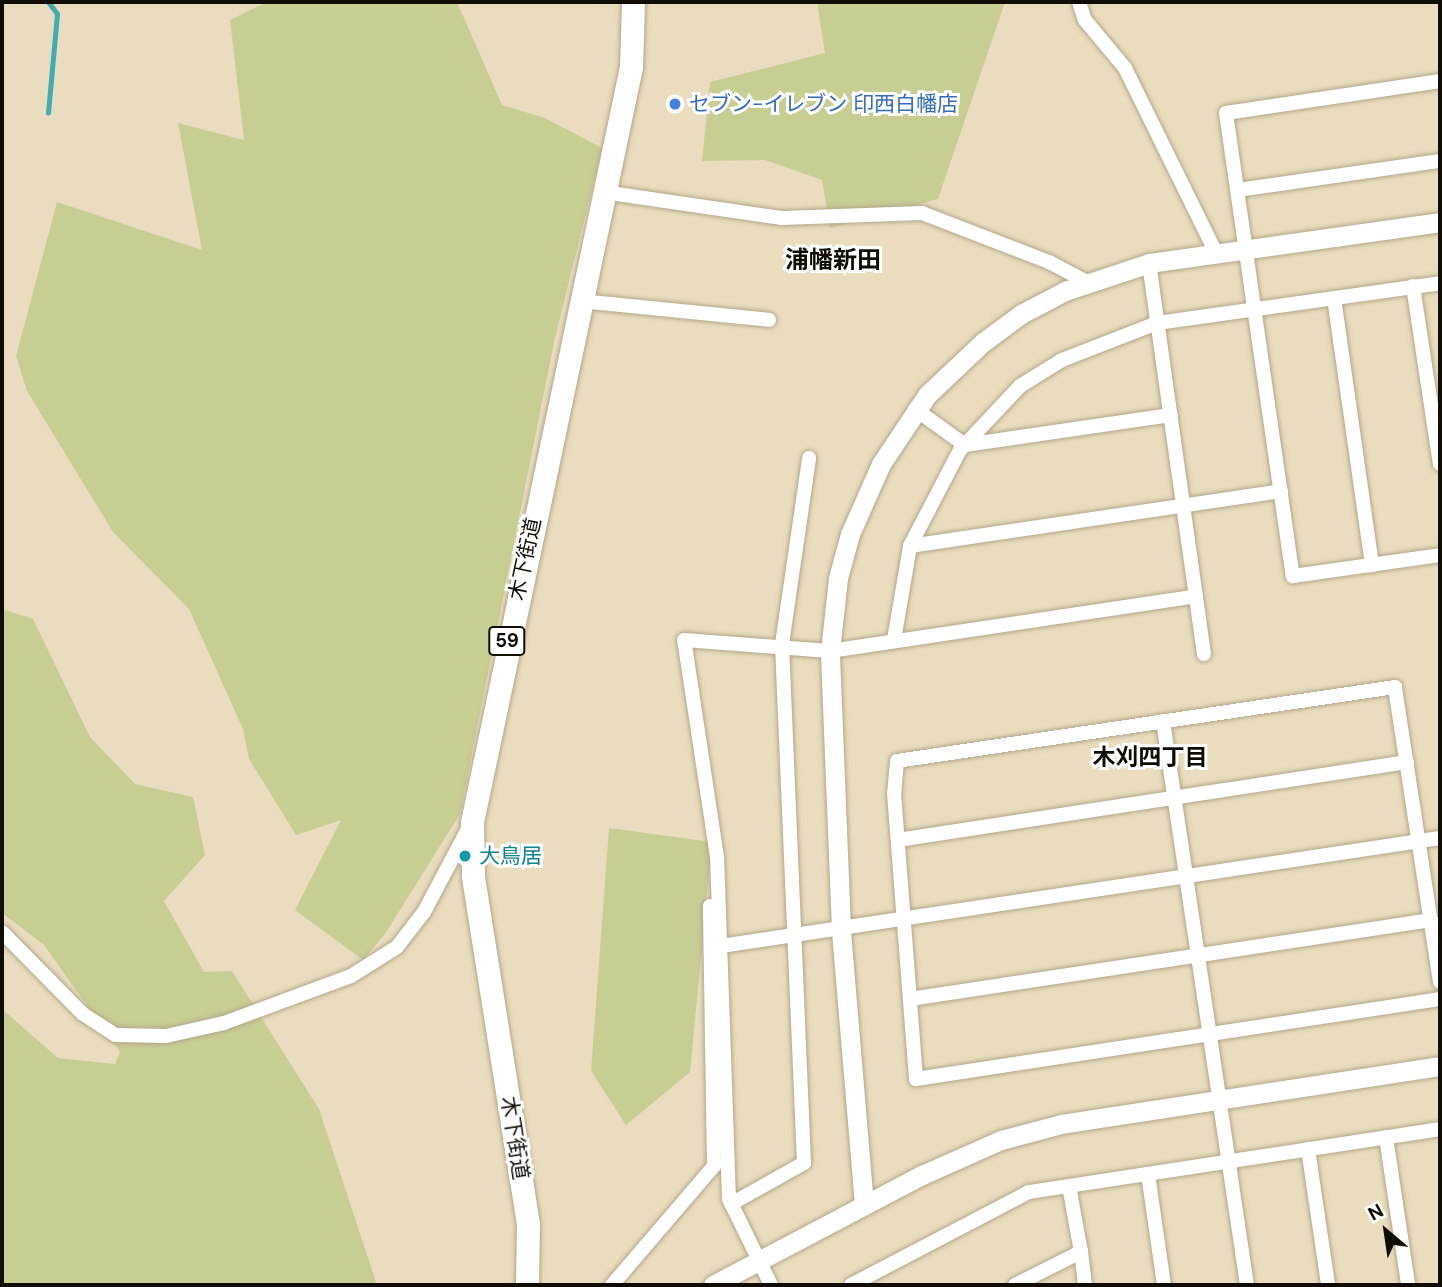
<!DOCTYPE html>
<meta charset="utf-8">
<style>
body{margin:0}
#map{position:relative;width:1442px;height:1287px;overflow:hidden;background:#eaddbf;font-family:"DM Sans","Noto Sans JP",sans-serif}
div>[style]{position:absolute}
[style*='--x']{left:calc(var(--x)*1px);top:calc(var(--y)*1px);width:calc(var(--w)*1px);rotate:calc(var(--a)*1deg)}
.green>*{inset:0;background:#c8cd94}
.stream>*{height:4.5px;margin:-2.25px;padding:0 2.25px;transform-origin:2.25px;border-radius:2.25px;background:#41acb1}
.roads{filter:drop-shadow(0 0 2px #b3a78a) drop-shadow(0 0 2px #b3a78a)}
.street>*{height:14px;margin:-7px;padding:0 7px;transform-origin:7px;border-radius:7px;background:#fff}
.secondary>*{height:19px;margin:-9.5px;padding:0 9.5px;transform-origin:9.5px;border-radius:9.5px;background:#fff}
.primary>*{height:23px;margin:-11.5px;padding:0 11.5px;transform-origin:11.5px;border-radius:11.5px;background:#fff}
.dots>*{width:19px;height:19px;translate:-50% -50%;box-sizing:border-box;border:4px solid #fff;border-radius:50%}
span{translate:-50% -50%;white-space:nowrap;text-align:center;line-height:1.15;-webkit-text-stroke:6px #fff;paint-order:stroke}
.shield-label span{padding:2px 5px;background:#fff;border:2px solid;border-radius:5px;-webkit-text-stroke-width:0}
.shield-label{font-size:19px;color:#120d04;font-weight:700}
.shop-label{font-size:21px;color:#366cbe}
.left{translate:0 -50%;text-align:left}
.street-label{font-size:21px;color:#120d04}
.culture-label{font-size:21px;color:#0d838f}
.neighbourhood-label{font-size:23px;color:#120d04;font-weight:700}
.quarter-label{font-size:24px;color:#120d04;font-weight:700}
.frame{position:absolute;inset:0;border:4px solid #120d04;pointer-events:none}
.north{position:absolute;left:1351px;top:1196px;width:70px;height:70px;-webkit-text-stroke:5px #fff;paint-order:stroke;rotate:331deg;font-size:19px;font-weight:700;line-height:28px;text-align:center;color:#120d04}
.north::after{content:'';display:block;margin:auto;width:24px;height:32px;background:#120d04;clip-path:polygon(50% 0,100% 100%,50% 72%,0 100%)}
</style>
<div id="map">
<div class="green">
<div style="clip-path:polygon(267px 2px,457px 2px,502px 105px,545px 118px,602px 148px,554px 342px,460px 814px,385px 934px,363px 960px,295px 910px,341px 820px,296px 835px,249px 759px,243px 729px,189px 609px,113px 532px,27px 391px,16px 356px,57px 202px,202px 250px,178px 123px,244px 140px,230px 20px)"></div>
<div style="clip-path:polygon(817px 2px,1005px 2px,938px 199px,830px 228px,822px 180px,765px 160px,702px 161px,710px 82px,825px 53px)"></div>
<div style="clip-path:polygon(2px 609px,33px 619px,90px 737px,135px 784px,193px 797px,205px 855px,164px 901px,204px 972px,232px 971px,319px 1109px,377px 1285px,2px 1285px,2px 1009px,58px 1058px,115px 1064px,120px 1052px,44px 945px,2px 913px)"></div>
<div style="clip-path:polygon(609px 828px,712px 842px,690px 1072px,626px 1125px,591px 1071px)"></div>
</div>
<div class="stream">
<div style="--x:48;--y:113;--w:99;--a:-84.8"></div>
<div style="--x:57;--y:14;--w:15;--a:-127"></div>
</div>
<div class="roads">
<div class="street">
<div style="--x:1079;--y:2;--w:19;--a:72"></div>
<div style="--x:1085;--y:20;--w:62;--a:50.2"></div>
<div style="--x:1125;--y:68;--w:208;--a:63.8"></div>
<div style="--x:1440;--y:81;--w:216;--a:171.5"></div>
<div style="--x:1226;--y:113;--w:468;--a:81.8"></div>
<div style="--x:1293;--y:576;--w:148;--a:-8.1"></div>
<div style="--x:1238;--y:190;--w:204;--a:-8.2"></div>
<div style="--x:603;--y:192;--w:181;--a:8.3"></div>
<div style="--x:782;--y:218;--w:140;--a:-2"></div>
<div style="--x:922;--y:213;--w:136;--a:21.1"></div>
<div style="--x:1049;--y:262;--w:45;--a:27.7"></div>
<div style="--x:1149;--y:263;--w:395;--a:82"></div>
<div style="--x:1413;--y:286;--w:180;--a:81.4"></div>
<div style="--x:1334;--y:298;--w:270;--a:81.9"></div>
<div style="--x:580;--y:301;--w:190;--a:5.7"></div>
<div style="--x:915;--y:409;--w:62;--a:35.8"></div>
<div style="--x:965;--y:445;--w:208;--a:-8.3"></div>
<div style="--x:910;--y:546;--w:375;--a:-8.4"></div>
<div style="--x:894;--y:640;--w:95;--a:-80.3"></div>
<div style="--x:910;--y:546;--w:108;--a:-62.5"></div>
<div style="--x:960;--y:450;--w:88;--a:-46.8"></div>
<div style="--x:1020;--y:386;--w:49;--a:-31.8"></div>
<div style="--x:1062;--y:360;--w:102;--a:-21.3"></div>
<div style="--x:1157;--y:323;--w:286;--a:-8"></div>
<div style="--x:1163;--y:721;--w:570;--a:81.53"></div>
<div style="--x:898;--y:840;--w:515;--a:-8.71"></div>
<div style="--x:2;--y:932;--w:115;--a:45.4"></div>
<div style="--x:83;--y:1014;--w:38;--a:33"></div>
<div style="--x:115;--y:1035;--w:51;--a:1.1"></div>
<div style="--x:166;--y:1036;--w:59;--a:-12.6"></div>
<div style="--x:224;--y:1023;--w:135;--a:-20.3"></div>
<div style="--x:351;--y:976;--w:54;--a:-32.2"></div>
<div style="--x:397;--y:947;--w:44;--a:-52.4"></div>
<div style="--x:424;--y:912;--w:98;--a:-62.1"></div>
<div style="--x:721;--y:946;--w:727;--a:-8.54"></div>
<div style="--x:1440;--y:982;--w:298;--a:-98.7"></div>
<div style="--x:1395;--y:687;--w:503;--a:171.55"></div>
<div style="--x:897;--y:761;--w:32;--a:95"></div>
<div style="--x:894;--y:793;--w:287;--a:85.6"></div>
<div style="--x:916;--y:1079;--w:530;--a:-8.68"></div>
<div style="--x:910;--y:999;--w:527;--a:-8.62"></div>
<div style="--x:1386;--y:1137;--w:150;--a:81.5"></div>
<div style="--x:1308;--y:1149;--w:137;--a:81.6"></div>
<div style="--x:1148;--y:1174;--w:112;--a:81.8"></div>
<div style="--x:731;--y:1204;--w:84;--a:-29.3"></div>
<div style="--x:804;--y:1163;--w:519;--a:-92.43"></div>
<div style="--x:782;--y:644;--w:188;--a:-81.7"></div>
<div style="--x:1081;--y:1252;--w:33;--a:83"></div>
<div style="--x:612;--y:1285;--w:157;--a:-49.4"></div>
<div style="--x:714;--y:1166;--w:260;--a:-90.9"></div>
<div style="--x:771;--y:1285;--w:96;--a:-116"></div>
<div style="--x:729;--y:1199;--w:342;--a:-92"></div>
<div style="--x:717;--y:857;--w:219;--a:-98.6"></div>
<div style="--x:684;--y:640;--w:146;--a:4.3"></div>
<div style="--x:830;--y:651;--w:370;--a:-8.5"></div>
<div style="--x:851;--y:1285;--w:201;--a:-27.6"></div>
<div style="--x:1029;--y:1192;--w:416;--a:-8.7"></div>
<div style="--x:1015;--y:1285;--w:74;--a:-26.6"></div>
<div style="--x:1081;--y:1252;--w:67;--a:-100.3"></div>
</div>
<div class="secondary">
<div style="--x:864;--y:1205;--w:277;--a:-94.8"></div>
<div style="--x:841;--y:929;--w:278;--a:-92.3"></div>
<div style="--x:830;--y:651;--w:73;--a:-83.7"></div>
<div style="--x:838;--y:578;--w:46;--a:-74.7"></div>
<div style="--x:850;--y:534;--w:77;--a:-66.1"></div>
<div style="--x:881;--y:464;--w:83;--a:-56.3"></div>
<div style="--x:927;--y:395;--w:76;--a:-43.4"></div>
<div style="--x:982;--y:343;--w:49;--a:-36.6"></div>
<div style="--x:1021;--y:314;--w:50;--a:-27.6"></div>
<div style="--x:1065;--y:291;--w:89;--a:-18.4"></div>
<div style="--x:1149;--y:263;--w:294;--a:-8"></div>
<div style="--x:713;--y:1285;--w:236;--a:-27.8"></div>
<div style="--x:922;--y:1175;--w:86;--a:-23.9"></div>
<div style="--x:1001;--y:1140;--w:62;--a:-14.9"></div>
<div style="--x:1061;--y:1124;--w:383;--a:-8.7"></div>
</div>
<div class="primary">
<div style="--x:527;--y:1285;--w:61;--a:-89.1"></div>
<div style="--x:528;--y:1224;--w:353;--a:-99"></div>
<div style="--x:473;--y:875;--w:53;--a:-91.1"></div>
<div style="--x:472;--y:822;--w:772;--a:-78.11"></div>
<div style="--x:631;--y:67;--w:65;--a:-88.2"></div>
</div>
</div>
<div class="dots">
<div style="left:675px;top:104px;background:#3f7fe0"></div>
<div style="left:465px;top:856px;background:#0f9aa8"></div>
</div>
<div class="shield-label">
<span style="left:507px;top:641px">59</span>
</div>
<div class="shop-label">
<span class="left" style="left:689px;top:104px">セブン-イレブン 印西白幡店</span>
</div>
<div class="street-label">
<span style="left:525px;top:559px;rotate:-78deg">木下街道</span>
<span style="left:515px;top:1138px;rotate:81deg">木下街道</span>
</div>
<div class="culture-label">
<span class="left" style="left:479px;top:856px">大鳥居</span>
</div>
<div class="neighbourhood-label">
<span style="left:1150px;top:757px">木刈四丁目</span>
</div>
<div class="quarter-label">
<span style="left:833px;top:260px">浦幡新田</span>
</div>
<div class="frame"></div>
<div class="north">N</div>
</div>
